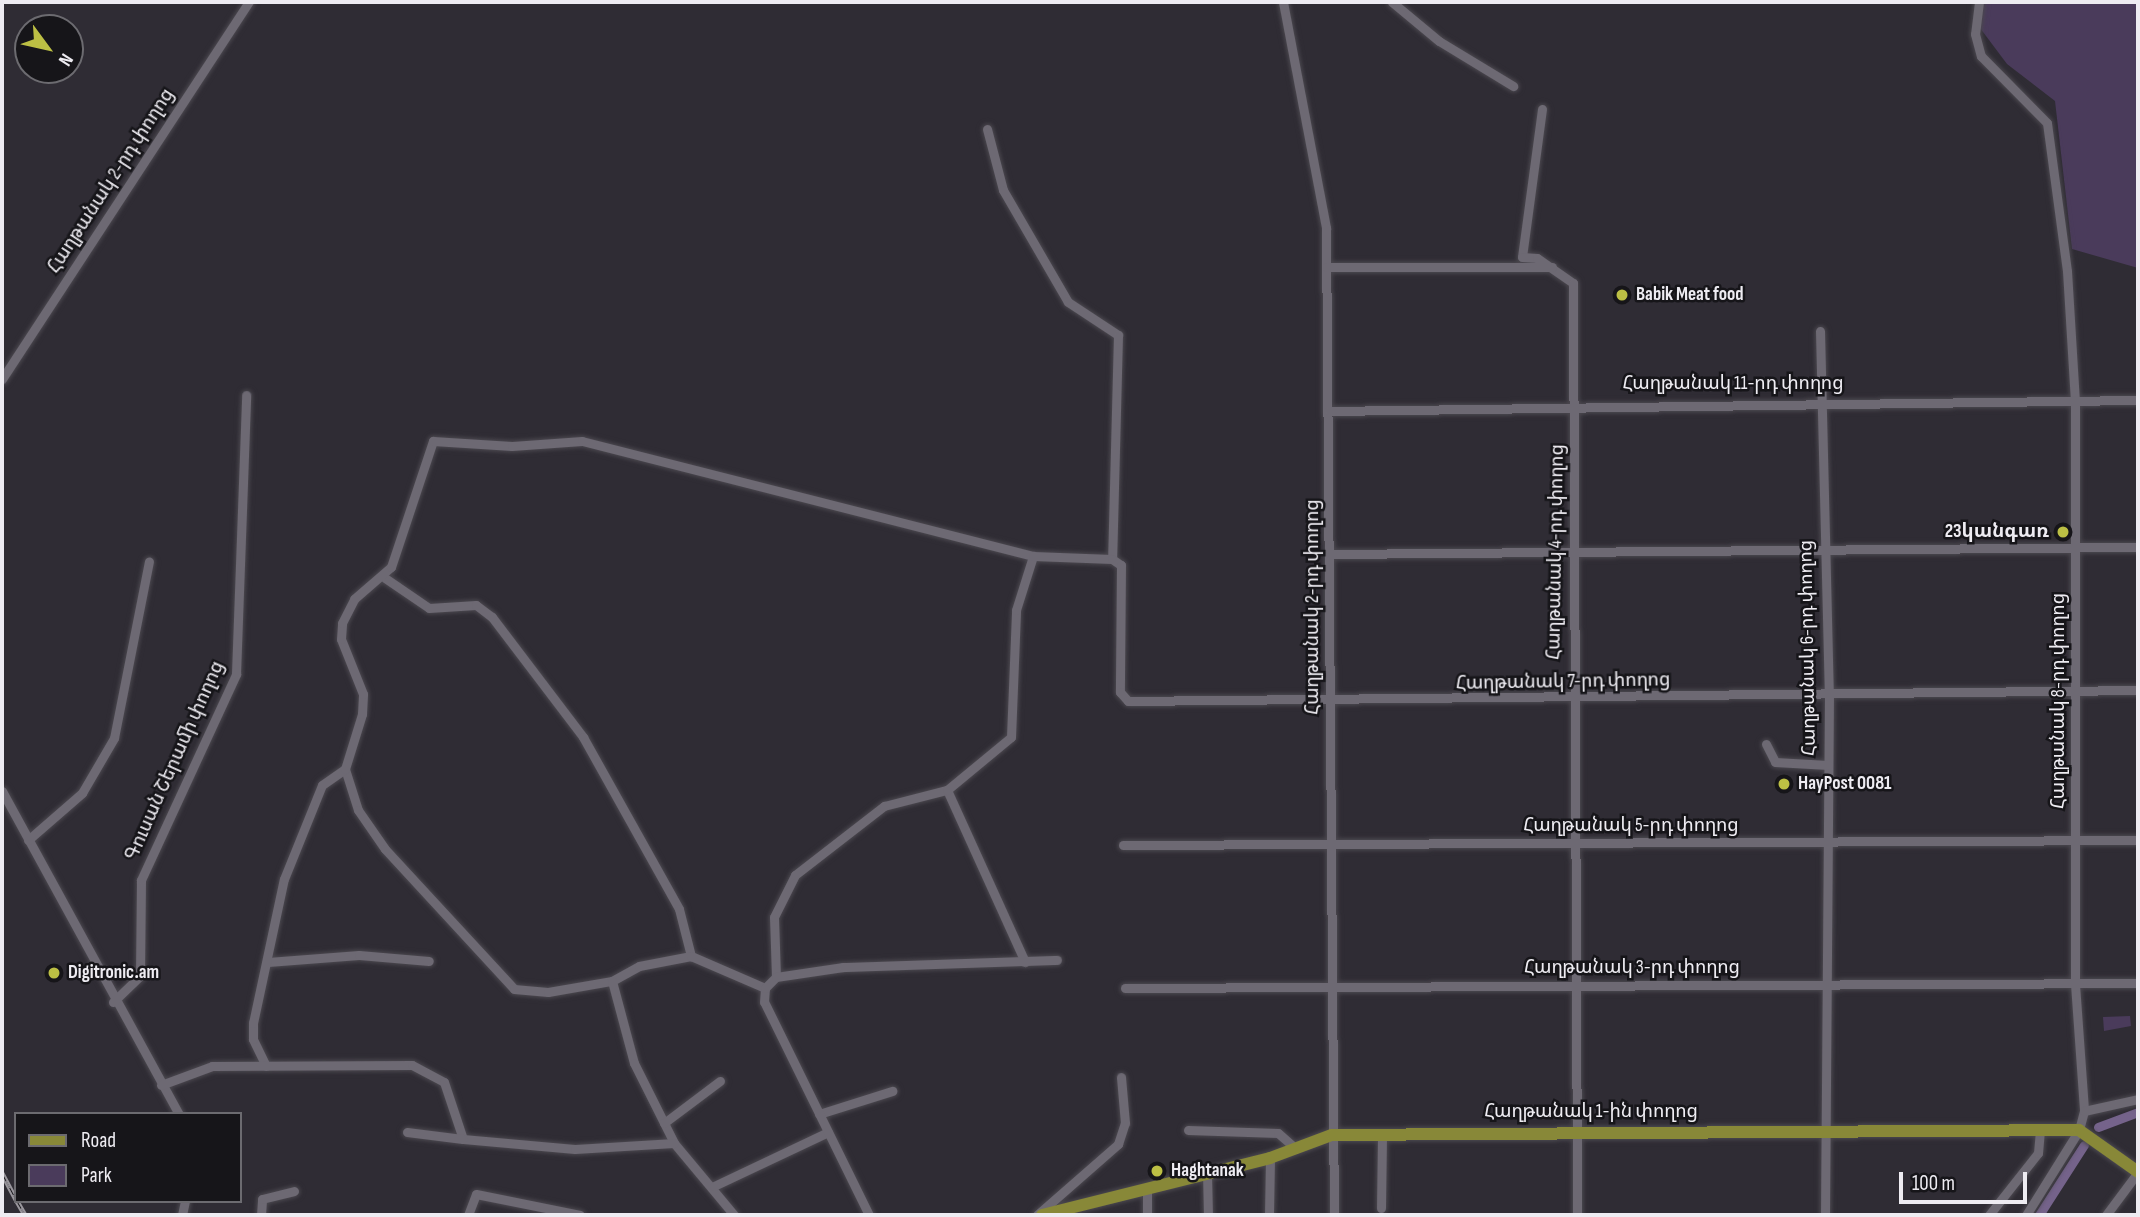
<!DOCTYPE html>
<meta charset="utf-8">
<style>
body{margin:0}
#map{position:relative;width:2140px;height:1217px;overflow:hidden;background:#2f2c34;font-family:"Sofia Sans Condensed","Noto Sans Armenian",sans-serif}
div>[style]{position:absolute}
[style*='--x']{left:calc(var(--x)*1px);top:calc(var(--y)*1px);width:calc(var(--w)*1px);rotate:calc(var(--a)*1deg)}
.green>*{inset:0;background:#4a3b5b}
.canal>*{height:9px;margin:-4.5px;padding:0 4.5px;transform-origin:4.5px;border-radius:4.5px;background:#75638b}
.roads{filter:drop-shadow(0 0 2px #4b484f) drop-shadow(0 0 2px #4b484f)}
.minor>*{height:9px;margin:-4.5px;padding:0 4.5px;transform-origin:4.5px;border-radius:4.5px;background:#6d6973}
.major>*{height:12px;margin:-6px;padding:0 6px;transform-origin:6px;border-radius:6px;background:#888838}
.rail>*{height:5px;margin-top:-2.5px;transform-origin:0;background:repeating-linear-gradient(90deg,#161519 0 8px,#99969d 0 16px);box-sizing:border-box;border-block:2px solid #99969d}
.dots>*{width:19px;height:19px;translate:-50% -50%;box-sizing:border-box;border:4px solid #161519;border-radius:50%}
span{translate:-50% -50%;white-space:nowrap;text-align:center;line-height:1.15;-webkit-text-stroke:5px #161519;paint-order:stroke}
.street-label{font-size:19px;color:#eeecf2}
.poi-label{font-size:19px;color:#eeecf2;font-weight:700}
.left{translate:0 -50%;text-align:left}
.right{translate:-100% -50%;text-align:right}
.frame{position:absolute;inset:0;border:4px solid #eeecf2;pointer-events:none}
.legend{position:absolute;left:14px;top:1112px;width:228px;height:91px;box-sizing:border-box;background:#161519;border:2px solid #6c6b70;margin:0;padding:9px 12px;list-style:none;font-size:21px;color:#eeecf2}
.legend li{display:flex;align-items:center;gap:14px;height:35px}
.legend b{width:35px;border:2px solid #6c6b70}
.north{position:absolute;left:14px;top:14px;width:70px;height:70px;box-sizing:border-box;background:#161519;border:2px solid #6c6b70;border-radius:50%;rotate:123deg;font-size:19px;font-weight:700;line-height:28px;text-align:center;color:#eeecf2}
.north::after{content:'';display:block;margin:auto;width:24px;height:32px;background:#bcbf44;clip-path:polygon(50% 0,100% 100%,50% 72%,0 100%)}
.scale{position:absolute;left:1899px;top:1172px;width:128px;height:32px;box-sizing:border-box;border:4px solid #eeecf2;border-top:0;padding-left:9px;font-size:21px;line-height:24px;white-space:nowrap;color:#eeecf2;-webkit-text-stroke:5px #161519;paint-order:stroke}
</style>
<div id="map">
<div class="green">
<div style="clip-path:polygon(1983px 2px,2138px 2px,2138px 268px,2072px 249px,2055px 101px,2007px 64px,1980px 28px)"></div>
<div style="clip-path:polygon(2130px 1016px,2131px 1026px,2104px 1031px,2103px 1017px)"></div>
</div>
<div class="canal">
<div style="--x:2098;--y:1127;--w:43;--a:-20.6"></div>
<div style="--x:2039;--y:1215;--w:83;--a:-57.3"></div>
</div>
<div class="roads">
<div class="minor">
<div style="--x:1283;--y:2;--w:230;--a:79.2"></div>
<div style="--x:1326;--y:228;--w:987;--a:89.54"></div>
<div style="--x:1392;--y:2;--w:61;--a:39.7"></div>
<div style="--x:1439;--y:41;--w:87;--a:31.3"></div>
<div style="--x:1979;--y:2;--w:32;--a:97"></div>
<div style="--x:1975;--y:34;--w:23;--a:75"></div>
<div style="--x:1981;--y:56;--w:94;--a:45.4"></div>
<div style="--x:2047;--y:123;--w:149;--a:82.3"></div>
<div style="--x:2067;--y:271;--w:129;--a:86.5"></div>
<div style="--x:2075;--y:400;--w:584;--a:90"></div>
<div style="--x:2075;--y:984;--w:127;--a:85.9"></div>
<div style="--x:2084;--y:1111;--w:20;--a:105"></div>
<div style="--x:2079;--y:1130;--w:100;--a:121.9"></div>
<div style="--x:1542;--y:109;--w:149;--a:97.7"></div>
<div style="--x:1522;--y:257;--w:15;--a:4"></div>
<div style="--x:1537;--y:258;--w:44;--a:34.8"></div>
<div style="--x:1573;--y:283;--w:932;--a:89.75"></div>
<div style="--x:987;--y:129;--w:63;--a:75.3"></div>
<div style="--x:1003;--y:190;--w:129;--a:59.9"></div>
<div style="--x:1068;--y:302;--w:60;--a:33.4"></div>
<div style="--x:1118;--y:335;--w:224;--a:91.5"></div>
<div style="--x:1327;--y:267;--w:225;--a:0"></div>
<div style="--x:1820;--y:331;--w:364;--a:88.6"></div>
<div style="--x:1829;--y:695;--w:520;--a:90.44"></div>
<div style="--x:2;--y:379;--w:451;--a:-56.8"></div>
<div style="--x:1329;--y:411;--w:809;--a:-0.78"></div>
<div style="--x:1330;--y:554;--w:808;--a:-0.5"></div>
<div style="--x:385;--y:578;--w:53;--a:34.3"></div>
<div style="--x:429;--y:608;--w:47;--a:-3.7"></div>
<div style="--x:476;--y:605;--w:20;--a:37"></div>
<div style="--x:492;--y:617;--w:151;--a:52.8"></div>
<div style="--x:583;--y:737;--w:197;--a:60.8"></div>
<div style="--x:679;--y:909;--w:49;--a:75.7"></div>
<div style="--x:1766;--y:744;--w:20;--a:63"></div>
<div style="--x:1775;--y:762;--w:53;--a:3.2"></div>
<div style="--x:345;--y:769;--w:43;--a:72.4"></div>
<div style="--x:358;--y:810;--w:47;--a:55.3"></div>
<div style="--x:385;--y:849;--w:190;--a:47.3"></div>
<div style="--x:514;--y:989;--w:34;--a:5"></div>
<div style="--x:548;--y:992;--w:65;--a:-9.8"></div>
<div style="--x:612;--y:981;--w:31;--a:-29"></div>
<div style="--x:639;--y:966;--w:53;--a:-10.9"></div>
<div style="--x:691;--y:956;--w:81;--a:23.4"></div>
<div style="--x:947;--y:790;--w:189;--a:65.6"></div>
<div style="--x:2;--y:791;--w:368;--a:61.3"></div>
<div style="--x:28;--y:840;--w:72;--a:-41"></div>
<div style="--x:82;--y:793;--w:64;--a:-59.8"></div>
<div style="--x:114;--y:738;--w:180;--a:-78.8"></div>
<div style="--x:1123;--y:845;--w:1015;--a:-0.28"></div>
<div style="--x:268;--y:962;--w:91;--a:-4.4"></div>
<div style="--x:359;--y:955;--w:70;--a:4.9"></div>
<div style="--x:776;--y:977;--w:60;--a:-91.9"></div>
<div style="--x:774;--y:917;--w:47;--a:-63.4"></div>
<div style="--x:795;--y:875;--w:113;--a:-37.8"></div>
<div style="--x:884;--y:806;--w:65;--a:-14.3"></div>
<div style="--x:947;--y:790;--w:83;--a:-39.6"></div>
<div style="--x:1011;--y:737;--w:127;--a:-87.7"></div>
<div style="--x:1016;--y:610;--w:57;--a:-72.5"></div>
<div style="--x:612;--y:981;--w:85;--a:75"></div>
<div style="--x:634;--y:1063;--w:89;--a:63.4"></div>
<div style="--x:674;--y:1143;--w:94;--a:50.2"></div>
<div style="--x:1125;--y:988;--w:1013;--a:-0.28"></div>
<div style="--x:113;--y:1002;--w:37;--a:-44"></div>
<div style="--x:140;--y:976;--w:96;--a:-89.4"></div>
<div style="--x:141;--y:880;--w:227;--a:-65.2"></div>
<div style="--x:236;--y:674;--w:279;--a:-87.9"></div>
<div style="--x:266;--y:1066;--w:30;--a:-116"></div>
<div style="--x:253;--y:1039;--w:16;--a:-90"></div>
<div style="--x:253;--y:1023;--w:147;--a:-77.9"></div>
<div style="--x:284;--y:879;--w:101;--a:-68"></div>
<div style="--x:322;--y:785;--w:28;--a:-35"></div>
<div style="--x:345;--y:769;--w:58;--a:-72.8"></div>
<div style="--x:362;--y:714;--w:20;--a:-87"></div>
<div style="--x:363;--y:694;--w:59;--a:-111.8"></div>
<div style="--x:341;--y:639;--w:16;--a:-86"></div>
<div style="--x:342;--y:623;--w:27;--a:-63"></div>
<div style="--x:354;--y:599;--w:49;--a:-40.9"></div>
<div style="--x:391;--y:567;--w:133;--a:-71.6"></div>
<div style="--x:433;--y:441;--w:79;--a:3.6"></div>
<div style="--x:512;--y:446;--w:70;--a:-4.1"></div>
<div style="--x:582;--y:441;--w:465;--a:14.3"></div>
<div style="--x:1033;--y:556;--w:79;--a:2.2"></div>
<div style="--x:1112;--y:559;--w:11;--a:34"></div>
<div style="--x:1121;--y:565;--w:127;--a:90.5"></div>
<div style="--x:1120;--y:692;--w:12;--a:48"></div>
<div style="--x:1128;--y:701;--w:1010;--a:-0.62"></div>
<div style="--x:161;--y:1085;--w:54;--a:-20.4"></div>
<div style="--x:212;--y:1066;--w:200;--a:-0.3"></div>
<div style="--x:412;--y:1065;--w:36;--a:28"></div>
<div style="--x:444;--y:1082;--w:60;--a:71.6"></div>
<div style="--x:463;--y:1139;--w:112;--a:5.1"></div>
<div style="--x:575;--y:1149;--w:99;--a:-3.5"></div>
<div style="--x:2084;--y:1111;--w:55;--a:-12.5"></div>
<div style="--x:819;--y:1114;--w:77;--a:-17.5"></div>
<div style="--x:664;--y:1123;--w:70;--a:-36.9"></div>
<div style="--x:1188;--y:1130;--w:90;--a:1.9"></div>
<div style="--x:1278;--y:1133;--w:21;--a:41"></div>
<div style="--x:407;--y:1132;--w:56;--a:7.1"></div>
<div style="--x:1207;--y:1172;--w:43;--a:88.7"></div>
<div style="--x:714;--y:1186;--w:126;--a:-25.3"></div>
<div style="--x:1147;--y:1187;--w:28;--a:90"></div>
<div style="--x:1381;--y:1208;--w:74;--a:-89.2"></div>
<div style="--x:182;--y:1215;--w:14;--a:-78"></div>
<div style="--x:261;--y:1215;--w:16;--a:-86"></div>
<div style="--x:262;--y:1199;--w:33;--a:-14"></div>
<div style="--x:468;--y:1215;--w:22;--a:-69"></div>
<div style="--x:476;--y:1194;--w:106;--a:11.4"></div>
<div style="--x:869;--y:1215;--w:237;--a:-116.2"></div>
<div style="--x:764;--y:1002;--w:14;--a:-86"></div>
<div style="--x:765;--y:988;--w:16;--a:-45"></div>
<div style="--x:776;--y:977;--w:68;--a:-8.5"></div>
<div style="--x:843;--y:967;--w:214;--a:-1.9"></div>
<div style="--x:1037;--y:1215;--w:108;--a:-41.2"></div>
<div style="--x:1118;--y:1144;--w:22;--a:-72"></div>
<div style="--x:1125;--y:1123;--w:46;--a:-95"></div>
<div style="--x:1269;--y:1215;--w:57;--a:-89"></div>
<div style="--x:1989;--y:1215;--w:79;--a:-51.7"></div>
<div style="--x:2038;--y:1153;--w:21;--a:-85"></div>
<div style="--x:2106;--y:1215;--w:54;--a:-53.3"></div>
</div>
<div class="major">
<div style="--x:1042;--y:1215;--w:235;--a:-14"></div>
<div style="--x:1270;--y:1158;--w:66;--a:-20.4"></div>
<div style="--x:1332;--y:1135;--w:747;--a:-0.38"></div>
<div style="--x:2079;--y:1130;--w:72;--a:35.4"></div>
</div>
</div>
<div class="rail">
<div style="--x:2;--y:1173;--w:30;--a:62"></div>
<div style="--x:17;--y:1201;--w:16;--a:60"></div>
</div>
<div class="dots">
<div style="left:1622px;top:295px;background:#bcbf44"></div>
<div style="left:2063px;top:532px;background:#bcbf44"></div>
<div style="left:1784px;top:784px;background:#bcbf44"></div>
<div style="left:54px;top:973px;background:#bcbf44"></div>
<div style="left:1157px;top:1171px;background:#bcbf44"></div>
</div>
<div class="street-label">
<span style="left:111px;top:181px;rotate:-57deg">Հաղթանակ 2-րդ փողոց</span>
<span style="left:1733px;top:384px">Հաղթանակ 11-րդ փողոց</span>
<span style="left:1556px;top:552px;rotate:-89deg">Հաղթանակ 4-րդ փողոց</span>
<span style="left:1313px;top:607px;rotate:-90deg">Հաղթանակ 2-րդ փողոց</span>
<span style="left:1808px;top:648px;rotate:-91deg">Հաղթանակ 6-րդ փողոց</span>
<span style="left:1563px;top:682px;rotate:-1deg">Հաղթանակ 7-րդ փողոց</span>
<span style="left:2059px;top:701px;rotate:-90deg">Հաղթանակ 8-րդ փողոց</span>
<span style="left:175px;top:761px;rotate:-66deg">Գուսան Շերամի փողոց</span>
<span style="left:1631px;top:826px">Հաղթանակ 5-րդ փողոց</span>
<span style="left:1632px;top:968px">Հաղթանակ 3-րդ փողոց</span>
<span style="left:1591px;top:1112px">Հաղթանակ 1-ին փողոց</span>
</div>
<div class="poi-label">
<span class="left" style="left:1636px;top:295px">Babik Meat food</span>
<span class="right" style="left:2049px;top:532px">23կանգառ</span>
<span class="left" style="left:1798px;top:784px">HayPost 0081</span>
<span class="left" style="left:68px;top:973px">Digitronic.am</span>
<span class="left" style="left:1171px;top:1171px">Haghtanak</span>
</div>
<div class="frame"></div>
<ul class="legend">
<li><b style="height:9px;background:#888838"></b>Road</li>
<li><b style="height:19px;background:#4a3b5b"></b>Park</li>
</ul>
<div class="north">N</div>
<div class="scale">100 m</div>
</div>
